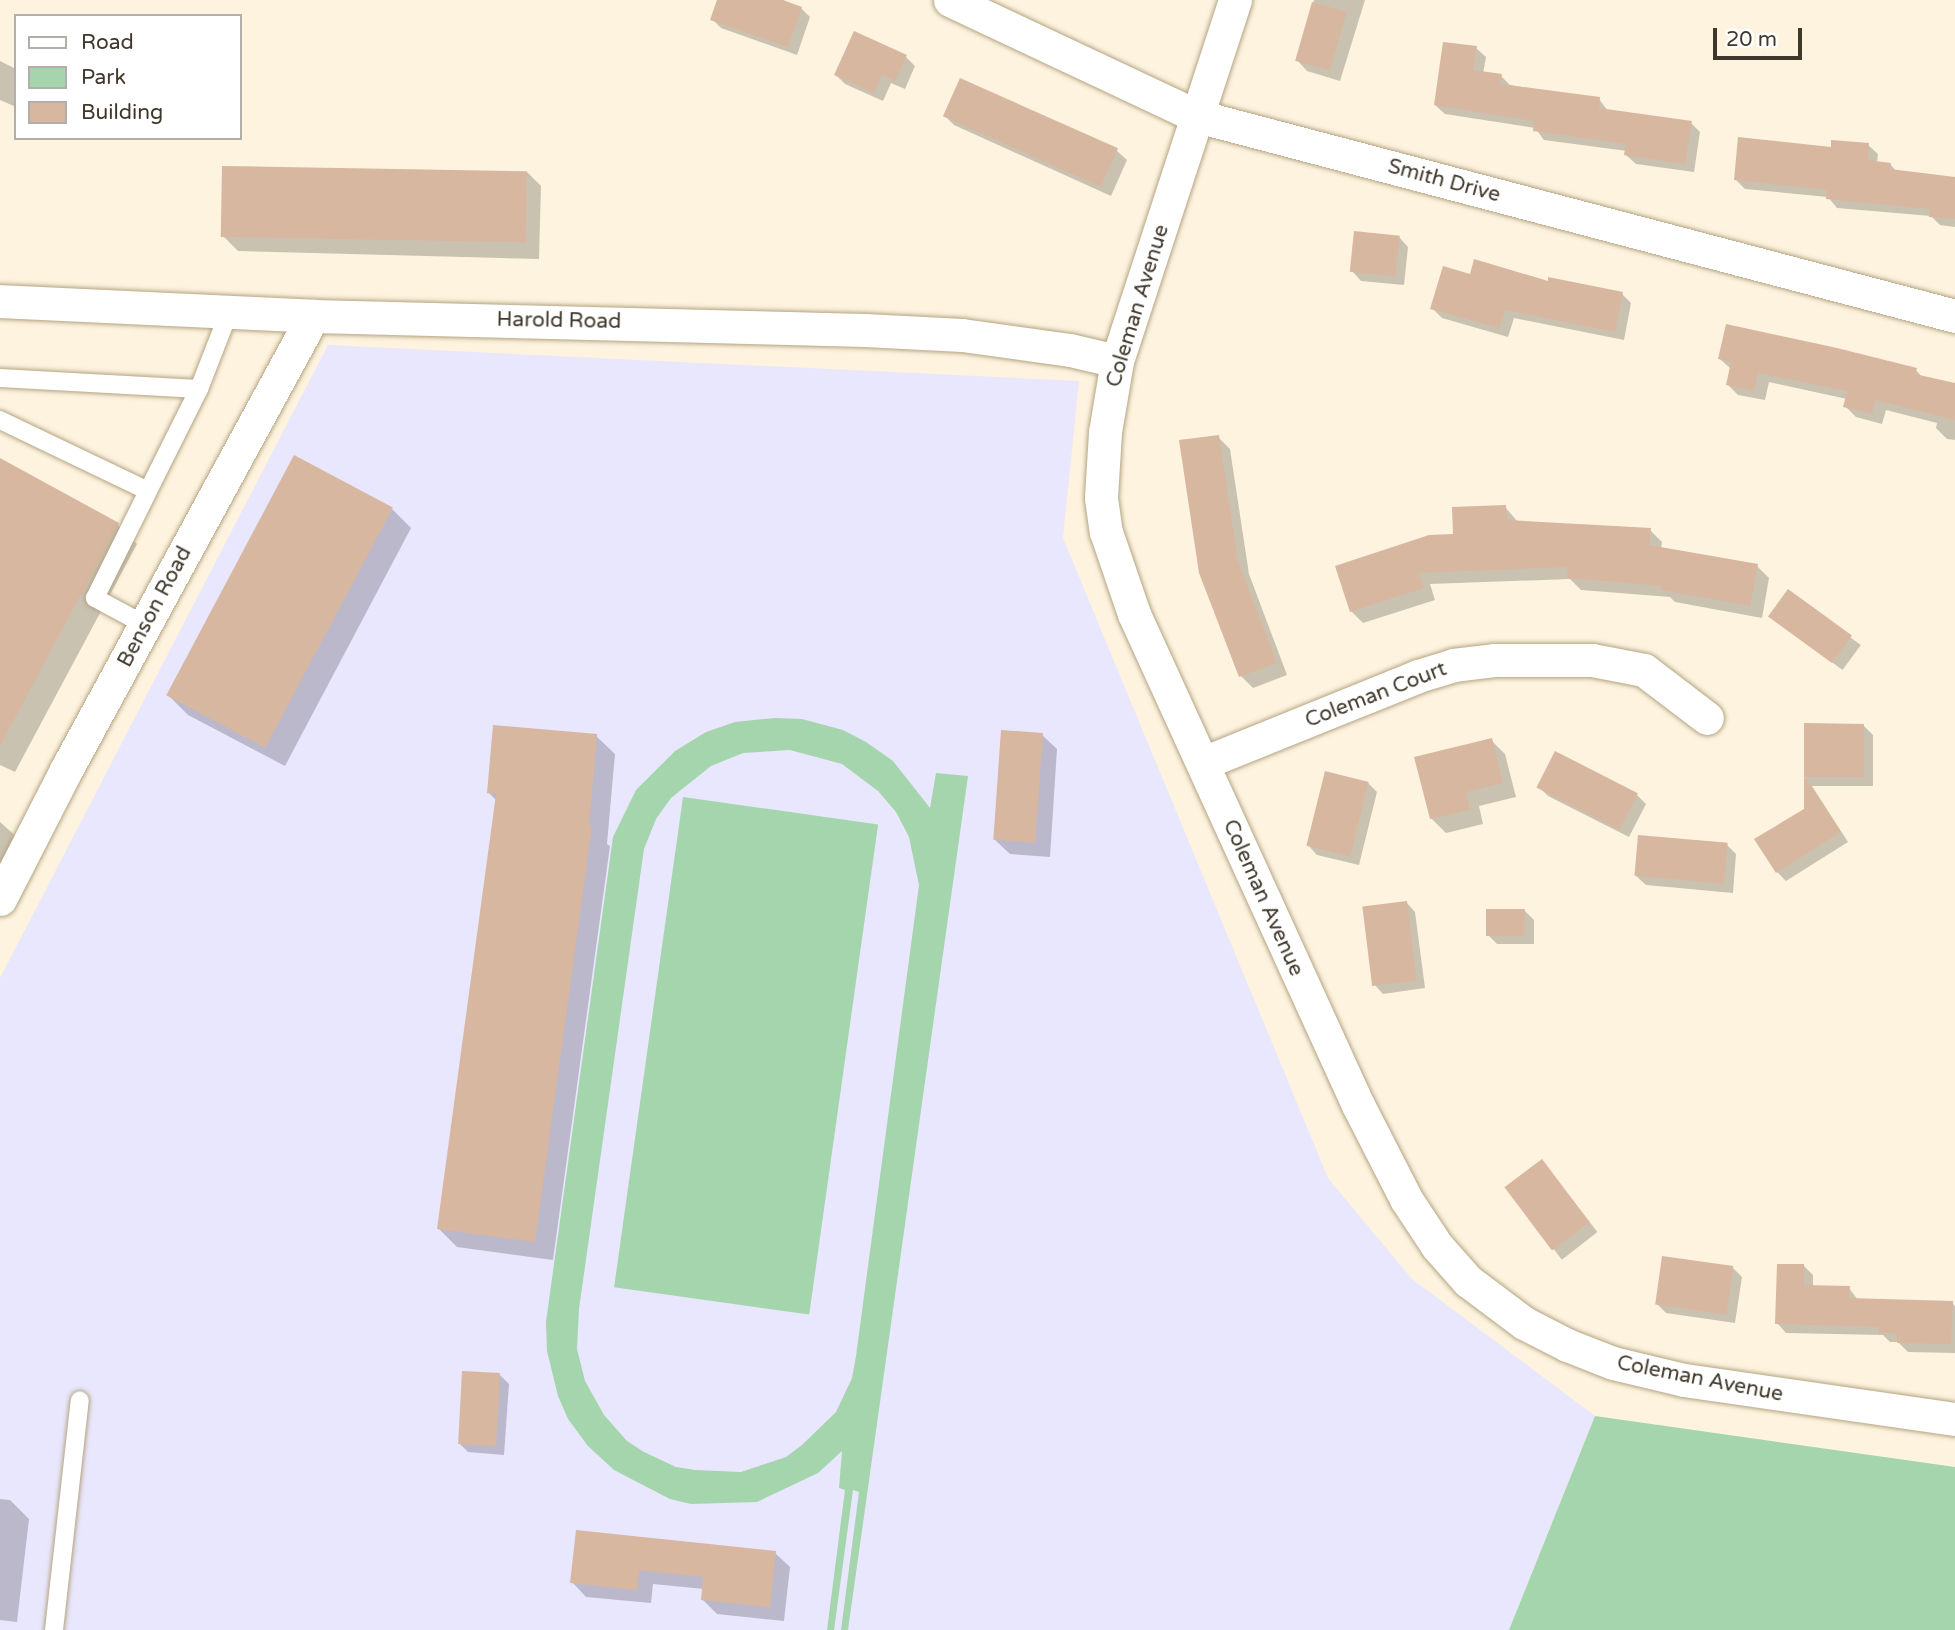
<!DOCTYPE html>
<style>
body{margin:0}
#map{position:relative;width:1955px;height:1630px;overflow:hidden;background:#fdf3de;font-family:"Varela Round",sans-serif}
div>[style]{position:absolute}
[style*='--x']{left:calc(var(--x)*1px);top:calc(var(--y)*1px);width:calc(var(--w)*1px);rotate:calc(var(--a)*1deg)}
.education>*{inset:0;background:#e9e7fd}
.green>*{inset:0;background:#a4d5ac;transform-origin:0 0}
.shadow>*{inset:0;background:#0003;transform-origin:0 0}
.building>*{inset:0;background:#d8b7a0;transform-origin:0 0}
.roads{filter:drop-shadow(0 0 2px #b4a482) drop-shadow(0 0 2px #b4a482)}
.lane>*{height:18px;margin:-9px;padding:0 9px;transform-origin:9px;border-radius:9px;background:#fff}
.street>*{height:33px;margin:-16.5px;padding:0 16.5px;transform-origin:16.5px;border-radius:16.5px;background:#fff}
span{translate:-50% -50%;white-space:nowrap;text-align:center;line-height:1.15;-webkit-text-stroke:5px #fff;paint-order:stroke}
.street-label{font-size:21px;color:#3e372a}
.legend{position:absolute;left:14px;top:14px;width:228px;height:126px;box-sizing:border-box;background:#fff;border:2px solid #b2afaa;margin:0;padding:9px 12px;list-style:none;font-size:21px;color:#3e372a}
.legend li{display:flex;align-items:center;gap:14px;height:35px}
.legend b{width:35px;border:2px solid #b2afaa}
.scale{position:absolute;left:1713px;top:28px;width:89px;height:32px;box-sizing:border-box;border:4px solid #3e372a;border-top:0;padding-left:9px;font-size:21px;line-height:24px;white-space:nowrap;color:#3e372a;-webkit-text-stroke:5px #fff;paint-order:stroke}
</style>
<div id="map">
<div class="education">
<div style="clip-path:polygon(328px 345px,1079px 381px,1063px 538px,1328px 1178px,1412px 1279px,1595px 1416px,1509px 1630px,0 1630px,0 978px)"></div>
</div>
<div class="green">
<div style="clip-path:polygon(evenodd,775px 718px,802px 719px,843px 730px,866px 742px,893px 761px,930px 808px,936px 773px,968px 776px,848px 1630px,841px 1630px,859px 1492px,853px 1490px,834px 1630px,827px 1630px,845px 1490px,839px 1488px,842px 1451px,818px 1473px,757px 1502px,691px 1504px,670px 1499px,614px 1470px,588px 1446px,568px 1419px,558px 1396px,547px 1351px,546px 1322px,613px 837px,636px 790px,675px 751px,706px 732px,735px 722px,775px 718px,790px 750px,842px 764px,878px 791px,896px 812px,909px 837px,919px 885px,856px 1356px,852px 1378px,836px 1412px,802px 1445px,786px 1457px,741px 1472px,695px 1470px,676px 1467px,644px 1452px,627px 1441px,604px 1415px,585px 1381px,577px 1349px,579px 1309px,644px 849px,656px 819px,671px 798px,711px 766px,743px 753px,790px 750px)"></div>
<div style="left:683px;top:797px;width:197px;height:495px;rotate:8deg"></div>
<div style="clip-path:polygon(1595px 1416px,1955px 1467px,1955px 1630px,1509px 1630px)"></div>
</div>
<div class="shadow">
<div style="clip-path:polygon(719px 0,777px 0,801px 8px,810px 17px,797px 55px,721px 28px,712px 19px)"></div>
<div style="clip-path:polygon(1314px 0,1365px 0,1340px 81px,1307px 71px,1296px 59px)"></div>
<div style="clip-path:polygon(1476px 48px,1486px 57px,1483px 74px,1501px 76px,1510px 85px,1599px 99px,1608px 111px,1691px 123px,1700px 132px,1694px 172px,1636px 164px,1626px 155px,1627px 151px,1544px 140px,1535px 128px,1445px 114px,1435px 105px)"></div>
<div style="clip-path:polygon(906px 57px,915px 66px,905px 89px,891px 83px,883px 101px,845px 84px,836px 75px)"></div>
<div style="clip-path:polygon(0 61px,16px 69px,16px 107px,0 100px)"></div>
<div style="clip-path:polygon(960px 81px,1117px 151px,1127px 160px,1111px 196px,954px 125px,945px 116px)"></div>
<div style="clip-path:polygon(1868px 145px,1878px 154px,1877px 163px,1890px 164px,1897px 172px,1955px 178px,1955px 227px,1940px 225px,1931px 216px,1837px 208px,1828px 197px,1745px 189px,1736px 180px,1832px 149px)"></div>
<div style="clip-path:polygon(527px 172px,541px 186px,539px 259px,238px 251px,223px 236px)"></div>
<div style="clip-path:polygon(1399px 237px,1408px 247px,1404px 285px,1361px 281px,1352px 271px)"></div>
<div style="clip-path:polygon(1471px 276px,1622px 294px,1631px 303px,1624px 340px,1514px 318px,1508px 337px,1442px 318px,1432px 308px)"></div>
<div style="clip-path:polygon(1720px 359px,1916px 370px,1923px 378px,1955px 385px,1955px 440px,1947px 439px,1936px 428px,1937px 423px,1886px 410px,1882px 424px,1856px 417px,1845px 406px,1847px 399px,1769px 382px,1765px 400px,1738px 395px,1727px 384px,1731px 369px)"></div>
<div style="clip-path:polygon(1218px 437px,1230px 449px,1249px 574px,1287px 675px,1253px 688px,1241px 676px,1201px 572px)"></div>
<div style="clip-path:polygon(0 460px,118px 525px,137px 544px,15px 772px,0 765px)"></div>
<div style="clip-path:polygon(1505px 507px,1518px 522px,1650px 530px,1662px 542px,1661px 549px,1757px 566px,1769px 578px,1762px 618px,1675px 602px,1670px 597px,1581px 590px,1570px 579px,1430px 584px,1435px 600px,1363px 623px,1351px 611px,1454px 536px)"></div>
<div style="clip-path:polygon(392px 509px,411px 528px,285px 766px,188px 715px,169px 696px)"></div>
<div style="left:1788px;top:592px;width:90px;height:31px;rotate:36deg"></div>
<div style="clip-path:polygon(1805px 725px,1863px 725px,1873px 735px,1873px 786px,1812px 786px,1848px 842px,1786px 881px,1777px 872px,1806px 810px)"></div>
<div style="clip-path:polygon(1042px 735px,1057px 749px,1050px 857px,1010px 854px,995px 840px)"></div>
<div style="clip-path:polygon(596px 736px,615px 754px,607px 844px,610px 846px,553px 1260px,457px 1247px,439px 1229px,497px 801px,489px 793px)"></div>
<div style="clip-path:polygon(1491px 740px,1505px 754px,1516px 797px,1479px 806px,1483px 824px,1446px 833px,1431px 818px)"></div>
<div style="clip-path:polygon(1368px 783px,1377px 792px,1359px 865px,1317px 855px,1308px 845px)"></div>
<div style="clip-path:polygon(1539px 787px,1637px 795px,1646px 804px,1629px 837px,1548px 796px)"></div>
<div style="clip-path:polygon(0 822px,26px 845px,0 897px)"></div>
<div style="clip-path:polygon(1727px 845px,1736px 854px,1733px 893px,1646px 885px,1636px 876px)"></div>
<div style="clip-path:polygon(1406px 902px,1415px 912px,1425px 988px,1383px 994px,1374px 984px)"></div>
<div style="clip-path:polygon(1524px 910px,1534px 920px,1534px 944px,1497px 944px,1488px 935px)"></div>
<div style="left:1542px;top:1161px;width:90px;height:45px;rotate:52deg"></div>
<div style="clip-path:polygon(1804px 1266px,1813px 1275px,1813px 1287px,1849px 1288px,1858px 1300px,1952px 1303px,1955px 1306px,1955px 1353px,1908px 1352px,1898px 1342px,1890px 1342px,1883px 1335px,1786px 1333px,1777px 1323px)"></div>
<div style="clip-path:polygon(1732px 1267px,1742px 1277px,1735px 1323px,1666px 1313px,1657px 1304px)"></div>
<div style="clip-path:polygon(500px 1375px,509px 1384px,504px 1455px,468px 1452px,459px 1443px)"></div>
<div style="clip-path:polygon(0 1499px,10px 1500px,29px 1519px,17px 1622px,0 1620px)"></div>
<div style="clip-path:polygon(577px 1532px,775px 1553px,790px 1567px,784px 1621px,717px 1614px,702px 1599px,704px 1589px,653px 1584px,651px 1603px,586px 1597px,572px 1582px)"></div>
</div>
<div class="building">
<div style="clip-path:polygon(717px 0,783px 0,802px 7px,788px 47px,710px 20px)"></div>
<div style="left:1312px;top:2px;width:36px;height:61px;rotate:16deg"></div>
<div style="clip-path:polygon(854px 31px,907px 55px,895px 81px,882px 75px,874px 93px,834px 75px)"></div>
<div style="clip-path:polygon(1443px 42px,1477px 46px,1473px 70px,1502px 74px,1500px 84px,1600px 97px,1599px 108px,1692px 121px,1685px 164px,1624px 155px,1626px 144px,1533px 131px,1534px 121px,1434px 105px)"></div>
<div style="left:960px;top:78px;width:173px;height:42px;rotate:24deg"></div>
<div style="clip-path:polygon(1738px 137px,1831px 147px,1831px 140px,1869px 143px,1868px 160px,1891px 163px,1890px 169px,1955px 177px,1955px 219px,1929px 217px,1930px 209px,1826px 199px,1827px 190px,1734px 180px)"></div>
<div style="left:222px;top:166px;width:305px;height:71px;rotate:1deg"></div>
<div style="left:1354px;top:231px;width:46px;height:41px;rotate:6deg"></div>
<div style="clip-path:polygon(1474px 259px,1548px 281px,1548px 277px,1623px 292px,1615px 332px,1505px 310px,1499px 328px,1430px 309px,1443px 266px,1470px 274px)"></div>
<div style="clip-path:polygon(1726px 324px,1837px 348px,1917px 368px,1915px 374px,1955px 383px,1955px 420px,1875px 400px,1872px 414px,1843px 407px,1847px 391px,1758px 373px,1754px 391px,1726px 385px,1731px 362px,1718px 359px)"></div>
<div style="clip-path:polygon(1219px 435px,1238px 561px,1277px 663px,1239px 677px,1199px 573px,1179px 440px)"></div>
<div style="left:294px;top:455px;width:112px;height:272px;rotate:28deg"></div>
<div style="clip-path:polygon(0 458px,119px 523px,0 746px)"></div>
<div style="clip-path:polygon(1506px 505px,1507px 520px,1651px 528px,1649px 545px,1758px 564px,1750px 606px,1661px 590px,1662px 586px,1567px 578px,1568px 567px,1419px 573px,1424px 588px,1350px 612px,1335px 566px,1429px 535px,1453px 534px,1452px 507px)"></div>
<div style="left:1788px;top:589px;width:79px;height:34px;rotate:36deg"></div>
<div style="clip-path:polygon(1804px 723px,1864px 724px,1864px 777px,1805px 777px,1841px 832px,1776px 873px,1754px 839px,1804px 809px)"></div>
<div style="clip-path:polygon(493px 725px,597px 734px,589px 826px,592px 826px,535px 1242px,437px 1229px,496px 794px,487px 793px)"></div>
<div style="left:1001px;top:730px;width:42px;height:110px;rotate:4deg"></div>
<div style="clip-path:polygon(1492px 738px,1503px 783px,1466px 792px,1470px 810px,1430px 819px,1414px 757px)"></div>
<div style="left:1555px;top:751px;width:93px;height:41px;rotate:27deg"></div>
<div style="left:1325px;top:771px;width:45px;height:77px;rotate:14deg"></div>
<div style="left:1638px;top:835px;width:90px;height:41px;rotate:5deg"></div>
<div style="left:1407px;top:901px;width:80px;height:45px;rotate:83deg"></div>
<div style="left:1486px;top:909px;width:39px;height:27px"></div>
<div style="left:1542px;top:1159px;width:79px;height:47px;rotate:53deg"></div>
<div style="left:1662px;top:1256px;width:72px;height:49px;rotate:8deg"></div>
<div style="clip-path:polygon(1777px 1264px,1804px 1264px,1804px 1285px,1850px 1286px,1849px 1298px,1953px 1301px,1951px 1344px,1897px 1343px,1897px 1334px,1878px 1333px,1879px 1327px,1775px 1324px)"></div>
<div style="left:462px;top:1371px;width:38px;height:73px;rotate:3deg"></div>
<div style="clip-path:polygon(576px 1530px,776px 1551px,770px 1607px,701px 1600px,703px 1577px,639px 1570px,637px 1590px,570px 1583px)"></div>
</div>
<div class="roads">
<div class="lane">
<div style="--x:0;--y:378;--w:199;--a:3.2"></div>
<div style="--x:0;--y:420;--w:164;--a:25.6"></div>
<div style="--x:148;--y:491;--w:114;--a:-63.4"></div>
<div style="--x:199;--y:389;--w:83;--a:-68.7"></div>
<div style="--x:145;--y:625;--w:57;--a:-151.6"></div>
<div style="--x:95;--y:598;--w:119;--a:-63.6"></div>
<div style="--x:54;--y:1630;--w:231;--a:-83.6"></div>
</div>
<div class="street">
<div style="--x:950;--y:0;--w:273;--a:25.2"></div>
<div style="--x:1197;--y:116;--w:784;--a:14.78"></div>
<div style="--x:1235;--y:0;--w:380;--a:108.1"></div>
<div style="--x:1117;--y:361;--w:72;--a:99.6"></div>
<div style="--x:1105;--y:432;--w:66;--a:93.5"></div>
<div style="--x:1101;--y:498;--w:34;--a:82"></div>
<div style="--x:1106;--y:532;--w:87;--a:71.1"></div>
<div style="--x:1134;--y:614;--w:540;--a:65.48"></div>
<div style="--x:1358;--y:1105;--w:106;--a:62.9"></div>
<div style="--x:1406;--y:1199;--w:56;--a:56.6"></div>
<div style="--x:1437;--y:1246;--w:47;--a:48.5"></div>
<div style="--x:1468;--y:1281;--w:70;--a:36.9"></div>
<div style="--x:1524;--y:1323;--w:48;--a:27.1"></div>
<div style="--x:1567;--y:1345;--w:49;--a:21.4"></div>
<div style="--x:1613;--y:1363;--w:73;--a:13.5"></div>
<div style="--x:1684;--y:1380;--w:274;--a:8.2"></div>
<div style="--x:0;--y:301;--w:313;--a:2.7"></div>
<div style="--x:313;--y:316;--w:552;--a:1.45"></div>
<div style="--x:865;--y:330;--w:97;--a:3"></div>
<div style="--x:962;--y:335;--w:109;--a:7.9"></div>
<div style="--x:1070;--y:350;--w:48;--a:13.2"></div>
<div style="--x:1203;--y:763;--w:232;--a:-22"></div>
<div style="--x:1418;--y:676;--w:37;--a:-17"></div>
<div style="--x:1453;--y:665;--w:41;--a:-7"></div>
<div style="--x:1494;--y:660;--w:98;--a:0"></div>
<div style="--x:1592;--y:660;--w:53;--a:10.9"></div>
<div style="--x:1644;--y:670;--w:79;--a:37.3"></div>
<div style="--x:0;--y:899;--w:145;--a:-62.9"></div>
<div style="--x:66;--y:770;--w:517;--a:-61.45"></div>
</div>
</div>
<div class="street-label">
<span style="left:1444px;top:181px;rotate:15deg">Smith Drive</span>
<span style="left:1138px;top:306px;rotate:-73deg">Coleman Avenue</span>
<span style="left:559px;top:321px;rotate:1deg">Harold Road</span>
<span style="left:155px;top:607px;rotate:-62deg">Benson Road</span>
<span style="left:1376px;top:695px;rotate:-21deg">Coleman Court</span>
<span style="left:1263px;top:898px;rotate:66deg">Coleman Avenue</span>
<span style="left:1700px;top:1379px;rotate:11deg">Coleman Avenue</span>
</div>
<ul class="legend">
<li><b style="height:9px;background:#fff"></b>Road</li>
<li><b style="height:19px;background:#a4d5ac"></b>Park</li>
<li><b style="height:19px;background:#d8b7a0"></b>Building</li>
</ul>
<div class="scale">20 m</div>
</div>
